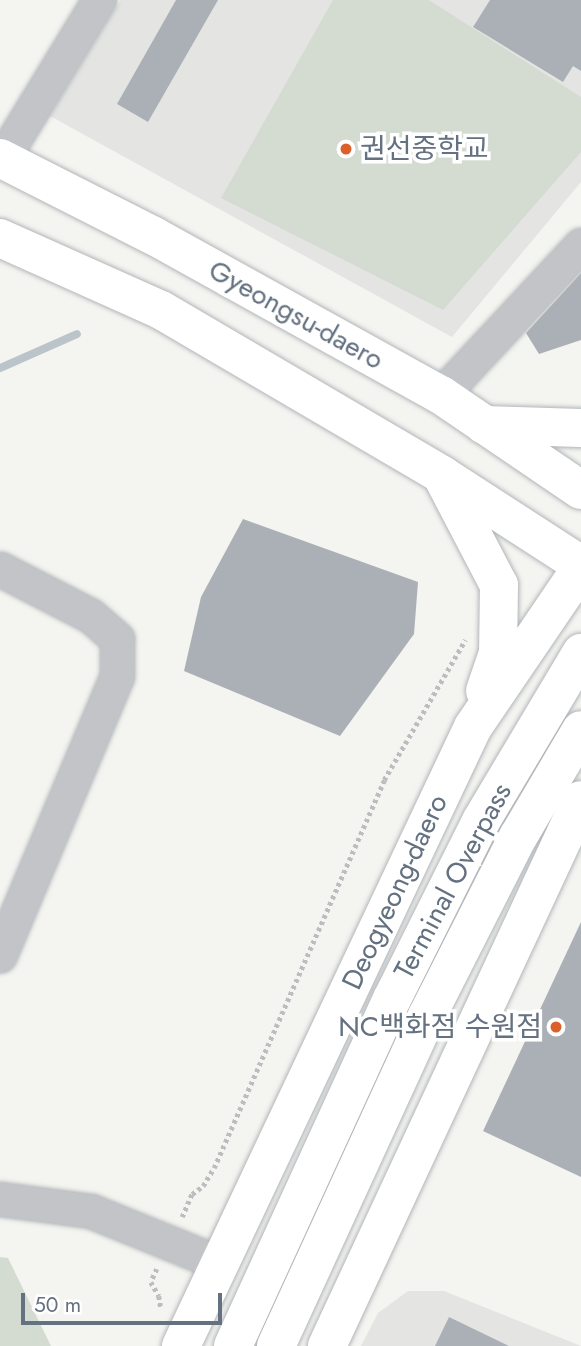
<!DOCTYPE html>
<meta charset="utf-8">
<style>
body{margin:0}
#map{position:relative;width:581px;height:1346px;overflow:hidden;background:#f4f4f0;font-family:Jost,"Noto Sans KR",sans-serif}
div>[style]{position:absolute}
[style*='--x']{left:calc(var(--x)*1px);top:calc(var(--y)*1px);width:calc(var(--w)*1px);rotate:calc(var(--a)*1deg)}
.built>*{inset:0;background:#e4e5e3}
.green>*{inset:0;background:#d4dbd1}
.stream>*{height:8px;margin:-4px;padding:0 4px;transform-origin:4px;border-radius:4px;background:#bbc4ca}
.building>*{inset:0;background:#aab0b6}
.path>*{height:4.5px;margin-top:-2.25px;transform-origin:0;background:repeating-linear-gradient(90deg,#bbbdbf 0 3.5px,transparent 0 7px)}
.roads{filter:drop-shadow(0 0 2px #b2b6ba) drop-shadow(0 0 2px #b2b6ba)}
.minor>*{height:33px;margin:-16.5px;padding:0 16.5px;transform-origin:16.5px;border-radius:16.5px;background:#c2c4c8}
.major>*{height:38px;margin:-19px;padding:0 19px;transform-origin:19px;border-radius:19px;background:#fff}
.dots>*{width:19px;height:19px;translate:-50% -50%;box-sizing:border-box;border:4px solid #fff;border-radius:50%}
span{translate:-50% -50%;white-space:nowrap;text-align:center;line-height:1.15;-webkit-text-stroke:7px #fff;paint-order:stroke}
.poi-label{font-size:28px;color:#647180}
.left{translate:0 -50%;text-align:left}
.right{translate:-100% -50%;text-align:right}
.street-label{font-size:28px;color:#647180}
.scale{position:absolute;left:21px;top:1293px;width:201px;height:32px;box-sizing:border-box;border:4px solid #647180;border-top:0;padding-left:9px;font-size:21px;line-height:24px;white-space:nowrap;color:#647180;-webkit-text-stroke:5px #fff;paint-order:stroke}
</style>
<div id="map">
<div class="built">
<div style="clip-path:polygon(121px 0,581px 0,581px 182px,452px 337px,50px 116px)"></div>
<div style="clip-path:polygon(408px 1291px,444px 1291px,581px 1346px,361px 1346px,378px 1313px)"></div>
</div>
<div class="green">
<div style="clip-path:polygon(333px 0,429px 0,581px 97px,581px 152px,443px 310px,221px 198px)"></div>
<div style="clip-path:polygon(0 1257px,8px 1258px,51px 1346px,0 1346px)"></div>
</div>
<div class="stream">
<div style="--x:0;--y:368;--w:84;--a:-23.8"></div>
</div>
<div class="building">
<div style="clip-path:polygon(176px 0,218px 0,148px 122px,117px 104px)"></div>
<div style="clip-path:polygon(490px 0,581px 0,581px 71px,573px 66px,563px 82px,473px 27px)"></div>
<div style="clip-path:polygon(581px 273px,581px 340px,539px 354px,526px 333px)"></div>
<div style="clip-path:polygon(243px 519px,418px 582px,414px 634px,340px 736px,184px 671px,201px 597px)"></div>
<div style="clip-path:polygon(581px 922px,581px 1177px,483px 1131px)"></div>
<div style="clip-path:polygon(449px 1317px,509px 1346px,435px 1346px)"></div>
</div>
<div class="path">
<div style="--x:182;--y:1217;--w:25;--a:-67"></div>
<div style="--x:192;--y:1194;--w:14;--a:-36"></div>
<div style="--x:203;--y:1186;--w:21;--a:-59"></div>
<div style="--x:214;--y:1168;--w:424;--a:-66.3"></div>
<div style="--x:384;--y:780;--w:162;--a:-59.9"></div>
<div style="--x:157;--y:1269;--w:14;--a:115"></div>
<div style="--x:151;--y:1282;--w:16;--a:60"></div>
<div style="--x:159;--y:1296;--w:13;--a:81"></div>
</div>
<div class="roads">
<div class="minor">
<div style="--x:2;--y:159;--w:186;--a:-58.6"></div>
<div style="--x:441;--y:395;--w:205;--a:-47"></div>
<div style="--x:0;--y:569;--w:102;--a:27.3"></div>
<div style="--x:91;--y:616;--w:35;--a:41"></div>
<div style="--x:117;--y:639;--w:37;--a:90"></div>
<div style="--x:117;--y:676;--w:303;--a:112.8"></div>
<div style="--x:0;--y:1199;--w:92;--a:7.5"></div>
<div style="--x:91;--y:1211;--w:138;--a:22.1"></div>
</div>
<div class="major">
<div style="--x:0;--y:158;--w:173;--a:26.9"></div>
<div style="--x:154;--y:236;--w:328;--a:29"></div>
<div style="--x:441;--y:395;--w:169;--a:34.2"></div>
<div style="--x:0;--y:238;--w:176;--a:24.1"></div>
<div style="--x:161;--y:310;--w:326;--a:30.4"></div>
<div style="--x:442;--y:475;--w:166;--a:32.9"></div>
<div style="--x:484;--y:425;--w:97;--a:1.8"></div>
<div style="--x:444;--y:480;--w:119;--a:62.4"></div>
<div style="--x:499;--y:585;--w:68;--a:90.8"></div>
<div style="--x:498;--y:653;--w:40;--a:108.9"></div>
<div style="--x:181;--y:1346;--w:684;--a:-64.75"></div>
<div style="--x:473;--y:727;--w:192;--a:-55.8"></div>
<div style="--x:233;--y:1346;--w:382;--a:-65.4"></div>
<div style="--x:392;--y:999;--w:199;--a:-63.4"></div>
<div style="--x:481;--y:821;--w:196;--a:-59.2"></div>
<div style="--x:276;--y:1346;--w:363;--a:-65.4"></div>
<div style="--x:427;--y:1016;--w:201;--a:-63.1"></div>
<div style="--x:518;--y:837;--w:124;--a:-59.5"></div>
<div style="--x:327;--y:1346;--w:602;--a:-65.05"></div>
</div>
</div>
<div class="dots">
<div style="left:346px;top:149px;background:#db6029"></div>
<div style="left:556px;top:1027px;background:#db6029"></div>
</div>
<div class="poi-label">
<span class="left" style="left:360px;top:149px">권선중학교</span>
<span class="right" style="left:542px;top:1027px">NC백화점 수원점</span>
</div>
<div class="street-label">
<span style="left:296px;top:315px;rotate:29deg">Gyeongsu-daero</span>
<span style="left:453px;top:881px;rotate:-62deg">Terminal Overpass</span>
<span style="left:395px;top:892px;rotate:-65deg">Deogyeong-daero</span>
</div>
<div class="scale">50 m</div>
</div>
